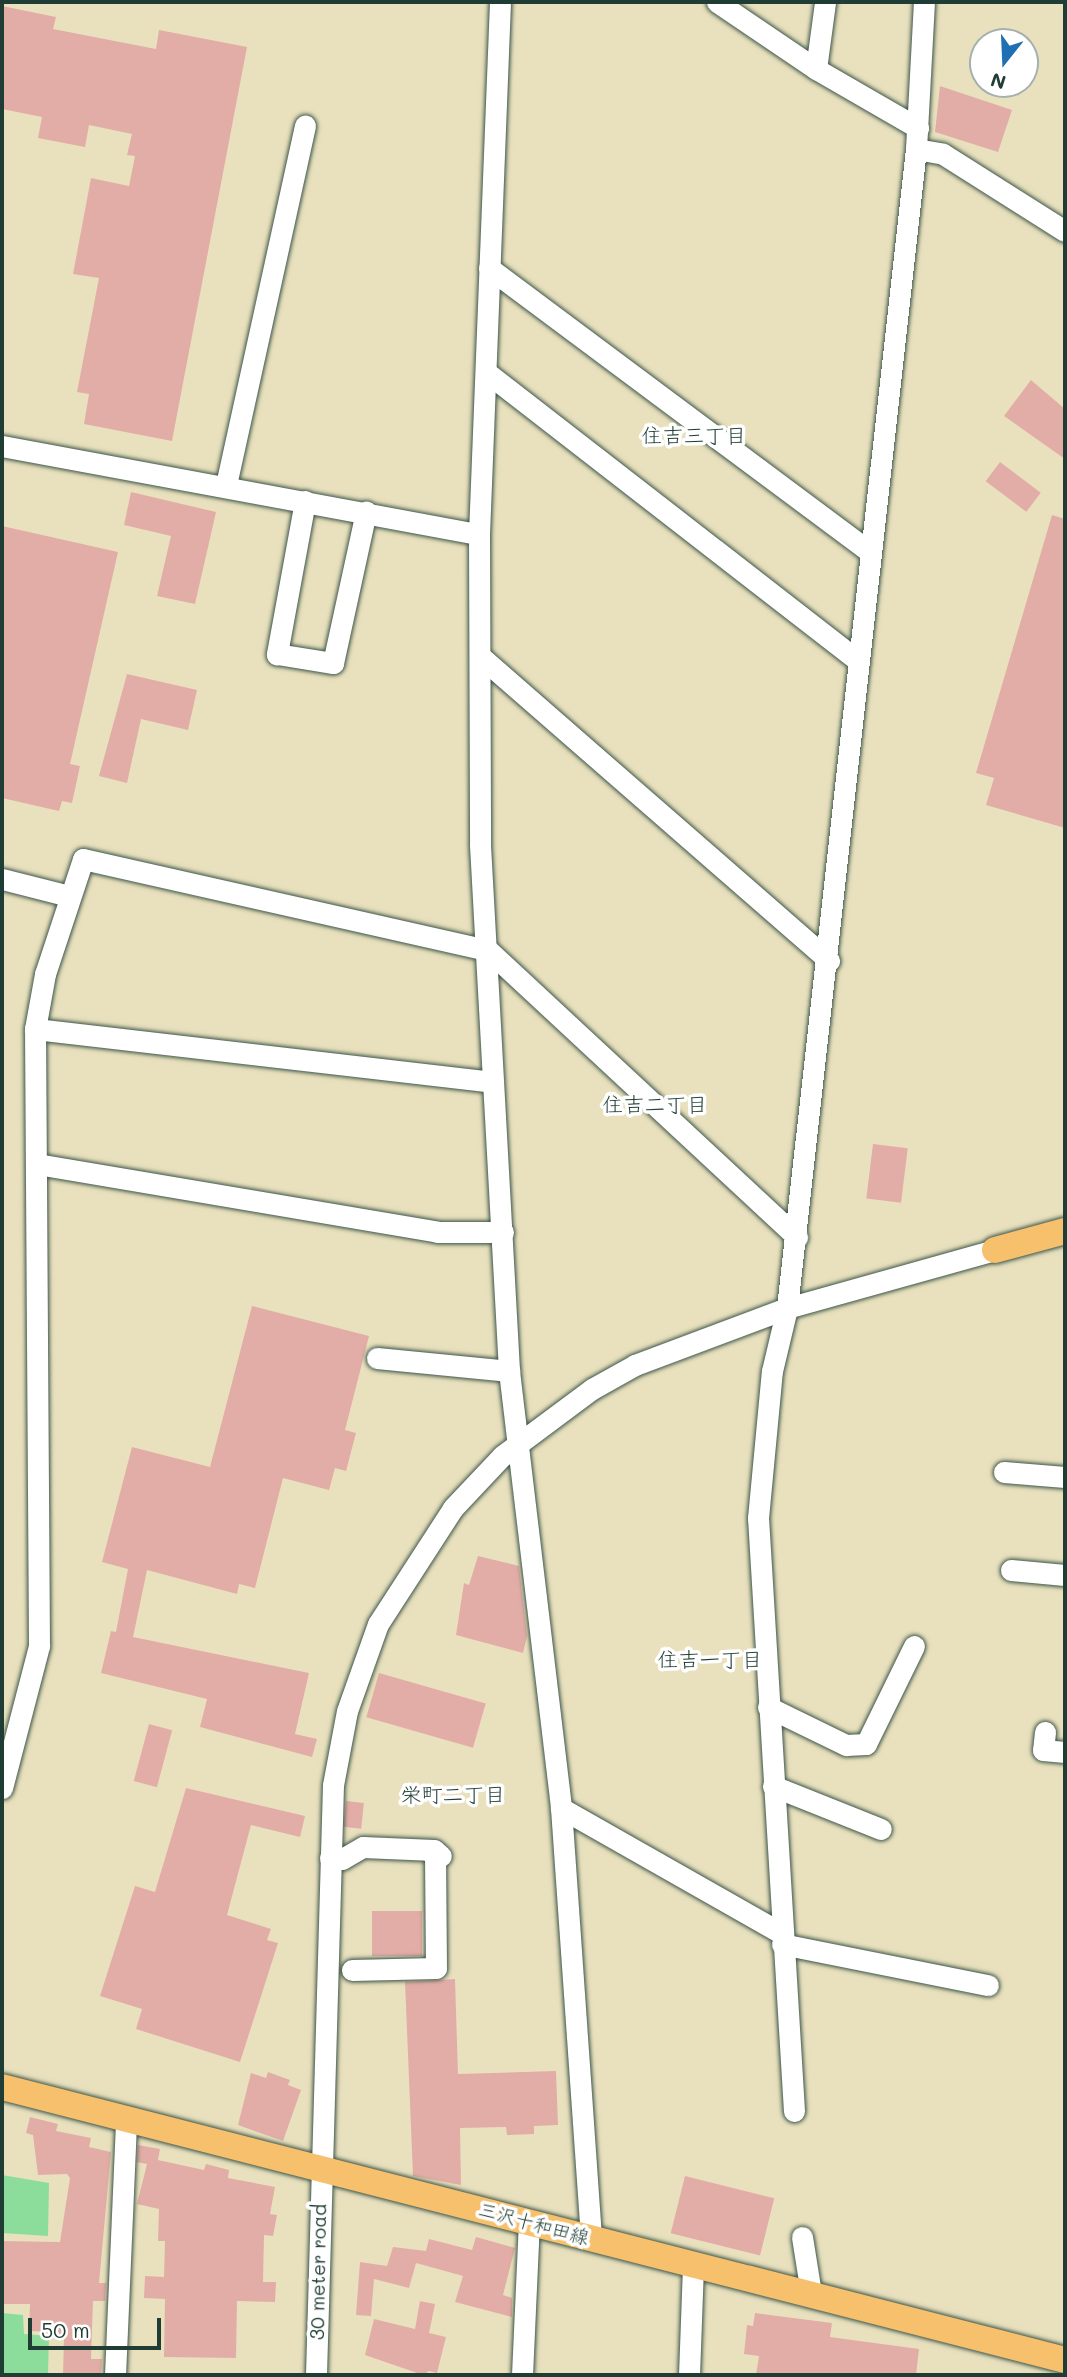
<!DOCTYPE html>
<meta charset="utf-8">
<style>
body{margin:0}
#map{position:relative;width:1067px;height:2377px;overflow:hidden;background:#e9e1be;font-family:Mali,"Klee One",sans-serif}
div>[style]{position:absolute}
[style*='--x']{left:calc(var(--x)*1px);top:calc(var(--y)*1px);width:calc(var(--w)*1px);rotate:calc(var(--a)*1deg)}
.green>*{inset:0;background:#8cdc9c}
.building>*{inset:0;background:#e3ada7;transform-origin:0 0}
.roads{filter:drop-shadow(0 0 2px #3d5649) drop-shadow(0 0 2px #3d5649)}
.minor>*{height:21px;margin:-10.5px;padding:0 10.5px;transform-origin:10.5px;border-radius:10.5px;background:#fff}
.major>*{height:26px;margin:-13px;padding:0 13px;transform-origin:13px;border-radius:13px;background:#f7c06c}
span{translate:-50% -50%;white-space:nowrap;text-align:center;line-height:1.15;-webkit-text-stroke:7px #fff;paint-order:stroke}
.street-label{font-size:19px;color:#1f3d34}
.neighbourhood-label{font-size:21px;color:#1f3d34}
.frame{position:absolute;inset:0;border:4px solid #1f3d34;pointer-events:none}
.north{position:absolute;left:969px;top:28px;width:70px;height:70px;box-sizing:border-box;background:#fff;border:2px solid #a5b1ae;border-radius:50%;rotate:198deg;font-size:19px;font-weight:700;line-height:28px;text-align:center;color:#1f3d34}
.north::after{content:'';display:block;margin:auto;width:24px;height:32px;background:#1f6fb2;clip-path:polygon(50% 0,100% 100%,50% 72%,0 100%)}
.scale{position:absolute;left:28px;top:2318px;width:133px;height:32px;box-sizing:border-box;border:4px solid #1f3d34;border-top:0;padding-left:9px;font-size:21px;line-height:24px;white-space:nowrap;color:#1f3d34;-webkit-text-stroke:5px #fff;paint-order:stroke}
</style>
<div id="map">
<div class="green">
<div style="clip-path:polygon(2px 2175px,49px 2183px,48px 2236px,2px 2233px)"></div>
<div style="clip-path:polygon(2px 2313px,23px 2315px,24px 2334px,49px 2336px,48px 2375px,2px 2375px)"></div>
</div>
<div class="building">
<div style="clip-path:polygon(2px 6px,56px 17px,53px 29px,156px 49px,159px 30px,247px 47px,172px 441px,84px 424px,89px 394px,77px 392px,99px 278px,73px 274px,91px 178px,129px 186px,135px 156px,127px 155px,132px 134px,89px 125px,85px 147px,38px 138px,42px 117px,2px 109px)"></div>
<div style="clip-path:polygon(940px 86px,1012px 110px,998px 152px,935px 132px)"></div>
<div style="clip-path:polygon(1031px 380px,1065px 409px,1065px 459px,1004px 416px)"></div>
<div style="left:1000px;top:462px;width:51px;height:24px;rotate:37deg"></div>
<div style="clip-path:polygon(131px 492px,216px 512px,195px 604px,157px 596px,171px 536px,124px 525px)"></div>
<div style="clip-path:polygon(1052px 515px,1065px 519px,1065px 828px,986px 805px,994px 778px,976px 773px)"></div>
<div style="clip-path:polygon(2px 526px,118px 552px,70px 764px,80px 766px,72px 803px,62px 801px,59px 811px,2px 798px)"></div>
<div style="clip-path:polygon(127px 674px,197px 690px,188px 730px,141px 719px,127px 783px,99px 776px)"></div>
<div style="left:873px;top:1144px;width:35px;height:55px;rotate:7deg"></div>
<div style="clip-path:polygon(252px 1306px,369px 1336px,345px 1430px,356px 1433px,346px 1471px,335px 1468px,329px 1490px,283px 1478px,255px 1588px,239px 1584px,237px 1594px,147px 1570px,133px 1637px,309px 1673px,295px 1734px,317px 1739px,312px 1757px,200px 1727px,207px 1699px,101px 1673px,111px 1631px,116px 1632px,128px 1569px,102px 1562px,132px 1447px,210px 1467px)"></div>
<div style="clip-path:polygon(478px 1556px,519px 1566px,527px 1636px,523px 1653px,456px 1635px,464px 1583px,469px 1585px)"></div>
<div style="left:379px;top:1673px;width:111px;height:46px;rotate:16deg"></div>
<div style="left:149px;top:1724px;width:24px;height:59px;rotate:15deg"></div>
<div style="clip-path:polygon(186px 1788px,305px 1816px,300px 1837px,251px 1825px,227px 1915px,271px 1929px,267px 1940px,278px 1943px,240px 2062px,136px 2029px,142px 2009px,100px 1996px,135px 1886px,155px 1892px)"></div>
<div style="left:346px;top:1801px;width:18px;height:26px;rotate:6deg"></div>
<div style="left:372px;top:1911px;width:50px;height:45px"></div>
<div style="clip-path:polygon(455px 1979px,458px 2074px,556px 2071px,558px 2125px,534px 2126px,534px 2134px,507px 2135px,506px 2127px,460px 2128px,461px 2185px,413px 2176px,405px 1982px)"></div>
<div style="clip-path:polygon(268px 2072px,290px 2080px,288px 2085px,301px 2090px,283px 2141px,238px 2125px,251px 2073px,266px 2078px)"></div>
<div style="clip-path:polygon(30px 2117px,58px 2124px,56px 2131px,91px 2138px,89px 2147px,111px 2152px,99px 2283px,106px 2283px,105px 2301px,93px 2301px,91px 2359px,102px 2359px,101px 2375px,63px 2375px,64px 2337px,59px 2337px,59px 2332px,29px 2331px,30px 2304px,2px 2304px,2px 2241px,60px 2242px,70px 2178px,67px 2174px,38px 2175px,33px 2135px,26px 2133px)"></div>
<div style="clip-path:polygon(138px 2145px,160px 2149px,158px 2160px,204px 2170px,206px 2164px,229px 2170px,228px 2178px,275px 2187px,270px 2214px,277px 2215px,273px 2236px,264px 2235px,263px 2282px,276px 2282px,275px 2302px,237px 2301px,236px 2358px,164px 2357px,165px 2299px,144px 2298px,145px 2276px,164px 2277px,165px 2241px,158px 2241px,159px 2209px,137px 2204px,147px 2164px,137px 2162px)"></div>
<div style="left:685px;top:2176px;width:92px;height:59px;rotate:14deg"></div>
<div style="clip-path:polygon(476px 2237px,515px 2248px,503px 2295px,512px 2298px,512px 2317px,455px 2302px,463px 2276px,416px 2263px,409px 2288px,374px 2279px,371px 2316px,356px 2315px,360px 2262px,387px 2266px,393px 2247px,426px 2251px,429px 2239px,472px 2250px)"></div>
<div style="clip-path:polygon(420px 2301px,435px 2304px,429px 2333px,446px 2337px,437px 2373px,429px 2371px,423px 2375px,365px 2355px,374px 2319px,415px 2329px)"></div>
<div style="clip-path:polygon(755px 2313px,832px 2323px,830px 2337px,919px 2349px,916px 2375px,756px 2375px,759px 2356px,744px 2354px,747px 2325px,753px 2326px)"></div>
</div>
<div class="roads">
<div class="minor">
<div style="--x:500;--y:2;--w:532;--a:92.26"></div>
<div style="--x:479;--y:534;--w:311;--a:89.8"></div>
<div style="--x:480;--y:845;--w:527;--a:86.84"></div>
<div style="--x:509;--y:1371;--w:440;--a:83.2"></div>
<div style="--x:561;--y:1808;--w:431;--a:86"></div>
<div style="--x:717;--y:2;--w:120;--a:34.1"></div>
<div style="--x:816;--y:69;--w:118;--a:30"></div>
<div style="--x:816;--y:69;--w:68;--a:-82.3"></div>
<div style="--x:916;--y:149;--w:27;--a:10"></div>
<div style="--x:943;--y:154;--w:144;--a:32.3"></div>
<div style="--x:489;--y:268;--w:475;--a:36.7"></div>
<div style="--x:486;--y:372;--w:471;--a:37.8"></div>
<div style="--x:2;--y:446;--w:485;--a:10.5"></div>
<div style="--x:226;--y:485;--w:368;--a:-77.6"></div>
<div style="--x:305;--y:501;--w:156;--a:100.4"></div>
<div style="--x:277;--y:654;--w:57;--a:9.1"></div>
<div style="--x:333;--y:663;--w:155;--a:-77.7"></div>
<div style="--x:481;--y:657;--w:462;--a:41.1"></div>
<div style="--x:2;--y:879;--w:69;--a:14.2"></div>
<div style="--x:35;--y:1029;--w:461;--a:6.6"></div>
<div style="--x:37;--y:1164;--w:406;--a:9.6"></div>
<div style="--x:437;--y:1232;--w:66;--a:0"></div>
<div style="--x:377;--y:1358;--w:133;--a:5.6"></div>
<div style="--x:1004;--y:1472;--w:61;--a:4.7"></div>
<div style="--x:1011;--y:1570;--w:54;--a:5.3"></div>
<div style="--x:768;--y:1707;--w:87;--a:26"></div>
<div style="--x:846;--y:1745;--w:20;--a:-3"></div>
<div style="--x:866;--y:1744;--w:109;--a:-63.9"></div>
<div style="--x:1045;--y:1732;--w:18;--a:96"></div>
<div style="--x:1043;--y:1750;--w:22;--a:5"></div>
<div style="--x:773;--y:1786;--w:116;--a:21.7"></div>
<div style="--x:2;--y:1788;--w:147;--a:-75.4"></div>
<div style="--x:39;--y:1646;--w:617;--a:-90.37"></div>
<div style="--x:35;--y:1029;--w:56;--a:-79.7"></div>
<div style="--x:45;--y:974;--w:121;--a:-71.7"></div>
<div style="--x:83;--y:859;--w:415;--a:12.7"></div>
<div style="--x:488;--y:950;--w:422;--a:42.9"></div>
<div style="--x:561;--y:1808;--w:253;--a:29.6"></div>
<div style="--x:330;--y:1858;--w:12;--a:5"></div>
<div style="--x:342;--y:1859;--w:24;--a:-30"></div>
<div style="--x:363;--y:1847;--w:71;--a:2.4"></div>
<div style="--x:434;--y:1850;--w:9;--a:41"></div>
<div style="--x:782;--y:1944;--w:210;--a:11.3"></div>
<div style="--x:352;--y:1970;--w:84;--a:-1.4"></div>
<div style="--x:436;--y:1968;--w:112;--a:-90.5"></div>
<div style="--x:435;--y:1856;--w:8;--a:-135"></div>
<div style="--x:794;--y:2111;--w:594;--a:-93.47"></div>
<div style="--x:758;--y:1518;--w:148;--a:-84.6"></div>
<div style="--x:772;--y:1371;--w:65;--a:-76.6"></div>
<div style="--x:787;--y:1308;--w:216;--a:-15.6"></div>
<div style="--x:802;--y:2237;--w:57;--a:80.9"></div>
<div style="--x:115;--y:2375;--w:257;--a:-87.5"></div>
<div style="--x:316;--y:2375;--w:590;--a:-88.35"></div>
<div style="--x:333;--y:1785;--w:75;--a:-79.3"></div>
<div style="--x:347;--y:1711;--w:92;--a:-70.4"></div>
<div style="--x:378;--y:1624;--w:138;--a:-57.1"></div>
<div style="--x:453;--y:1508;--w:71;--a:-46.7"></div>
<div style="--x:502;--y:1456;--w:112;--a:-36.7"></div>
<div style="--x:592;--y:1389;--w:49;--a:-29.2"></div>
<div style="--x:635;--y:1365;--w:162;--a:-20.6"></div>
<div style="--x:787;--y:1308;--w:1166;--a:-83.65"></div>
<div style="--x:916;--y:149;--w:147;--a:-86.9"></div>
<div style="--x:522;--y:2375;--w:153;--a:-87.4"></div>
<div style="--x:689;--y:2375;--w:111;--a:-87.9"></div>
</div>
<div class="major">
<div style="--x:995;--y:1250;--w:73;--a:-15.2"></div>
<div style="--x:2;--y:2087;--w:1097;--a:14.4"></div>
</div>
</div>
<div class="street-label">
<span style="left:534px;top:2223px;rotate:15deg">三沢十和田線</span>
<span style="left:318px;top:2272px;rotate:-89deg">30 meter road</span>
</div>
<div class="neighbourhood-label">
<span style="left:694px;top:435px">住吉三丁目</span>
<span style="left:655px;top:1104px">住吉二丁目</span>
<span style="left:710px;top:1659px">住吉一丁目</span>
<span style="left:453px;top:1794px">栄町二丁目</span>
</div>
<div class="frame"></div>
<div class="north">N</div>
<div class="scale">50 m</div>
</div>
